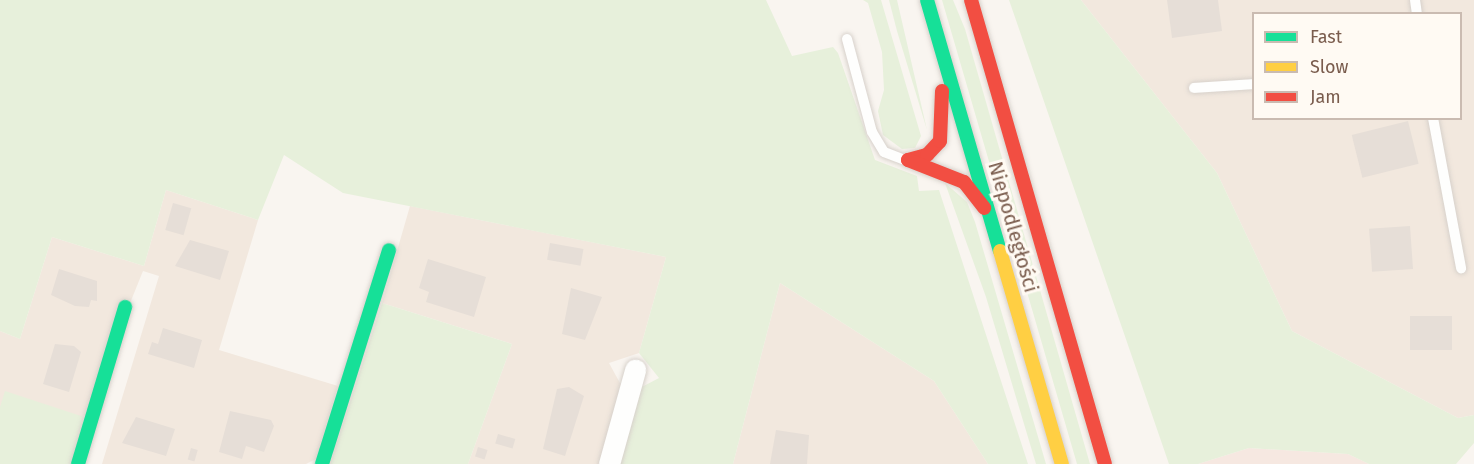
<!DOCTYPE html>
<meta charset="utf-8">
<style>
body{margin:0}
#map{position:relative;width:1474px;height:464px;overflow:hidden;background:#f9f5f0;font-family:"Fira Sans",sans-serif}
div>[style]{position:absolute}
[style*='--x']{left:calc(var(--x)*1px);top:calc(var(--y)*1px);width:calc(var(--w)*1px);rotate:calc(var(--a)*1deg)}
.residential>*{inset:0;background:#f2e8de}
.commercial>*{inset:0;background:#f6e8e1}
.green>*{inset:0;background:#e7f0db}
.building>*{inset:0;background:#e6ded7;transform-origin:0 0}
.roads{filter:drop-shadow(0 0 2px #d7d1cb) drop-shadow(0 0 2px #d7d1cb)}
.lane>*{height:10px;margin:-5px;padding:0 5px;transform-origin:5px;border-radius:5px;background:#fefefd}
.street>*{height:21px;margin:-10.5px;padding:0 10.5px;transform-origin:10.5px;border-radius:10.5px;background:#fefefd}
.fast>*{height:14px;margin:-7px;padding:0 7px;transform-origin:7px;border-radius:7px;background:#16e098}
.slow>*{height:14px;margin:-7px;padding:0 7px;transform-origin:7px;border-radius:7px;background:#ffcf43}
.jam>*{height:14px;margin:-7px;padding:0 7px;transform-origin:7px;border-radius:7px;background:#f24e42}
span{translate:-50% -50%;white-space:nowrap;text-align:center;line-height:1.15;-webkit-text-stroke:6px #fffaf3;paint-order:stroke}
.street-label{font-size:20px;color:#7a5c4d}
.legend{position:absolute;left:1252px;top:12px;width:210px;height:108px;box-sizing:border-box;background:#fffaf3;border:2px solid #cabbb1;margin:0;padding:8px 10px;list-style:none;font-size:18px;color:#7a5c4d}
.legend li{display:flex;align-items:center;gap:12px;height:30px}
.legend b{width:30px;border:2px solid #cabbb1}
</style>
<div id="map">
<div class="residential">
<div style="clip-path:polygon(evenodd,1081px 0,1474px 0,1474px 415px,1458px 418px,1292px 331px,1217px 173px,1081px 0,1254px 14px,1460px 14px,1460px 118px,1254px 118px,1254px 14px)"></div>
<div style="clip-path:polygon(166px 190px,258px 220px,219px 350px,338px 386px,316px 459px,306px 464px,102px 464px,159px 276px,143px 271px,84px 417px,0 407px,0 331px,20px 339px,52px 237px,144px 266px)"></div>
<div style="clip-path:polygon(410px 206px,666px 257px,639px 353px,609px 363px,621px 385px,599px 464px,468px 464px,512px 344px,382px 303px)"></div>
<div style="clip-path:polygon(780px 283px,934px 381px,988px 464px,733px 464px)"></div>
</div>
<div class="commercial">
<div style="clip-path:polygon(1249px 448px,1348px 454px,1369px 464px,1198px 464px)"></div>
</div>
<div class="green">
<div style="clip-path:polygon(0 0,766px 0,792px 56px,833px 47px,838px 53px,875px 160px,917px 176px,919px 191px,939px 190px,1028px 464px,988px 464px,934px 381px,780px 283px,733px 464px,613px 464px,638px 389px,659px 378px,639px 353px,666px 257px,343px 193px,284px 155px,258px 220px,166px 190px,144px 266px,52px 237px,20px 339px,0 331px)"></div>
<div style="clip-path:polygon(863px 0,881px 0,921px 136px,915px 148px,902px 149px,883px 135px,878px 111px,884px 90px,882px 52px,868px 3px)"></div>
<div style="clip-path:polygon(889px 0,897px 0,927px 130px,897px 31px)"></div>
<div style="clip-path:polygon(942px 0,953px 0,965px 29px,1090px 464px,1077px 464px)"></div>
<div style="clip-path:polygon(1009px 0,1081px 0,1217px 173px,1292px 331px,1458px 418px,1474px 415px,1474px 443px,1456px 464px,1369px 464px,1348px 454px,1249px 448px,1198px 464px,1169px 464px)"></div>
<div style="clip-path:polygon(945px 183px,967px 202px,975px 222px,1046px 464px,1036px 464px,986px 297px)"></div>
<div style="clip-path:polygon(382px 303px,512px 344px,468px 464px,330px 464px)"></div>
<div style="clip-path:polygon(5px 391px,84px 417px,73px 464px,0 464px,0 407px)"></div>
</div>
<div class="building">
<div style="clip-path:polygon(1167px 0,1218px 0,1222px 31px,1172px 38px)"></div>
<div style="left:1408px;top:121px;width:44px;height:58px;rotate:76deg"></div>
<div style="left:173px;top:203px;width:19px;height:28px;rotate:16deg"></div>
<div style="left:1410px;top:226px;width:43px;height:41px;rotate:86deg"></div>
<div style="clip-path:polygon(190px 240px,229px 251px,220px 280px,175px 266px)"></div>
<div style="left:550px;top:243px;width:34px;height:17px;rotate:10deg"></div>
<div style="clip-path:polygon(428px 259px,486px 277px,474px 317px,426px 302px,429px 292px,419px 288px)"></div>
<div style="clip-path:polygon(59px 269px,97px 281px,97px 301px,91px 300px,89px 307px,75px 306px,51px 295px)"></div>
<div style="clip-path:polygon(571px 288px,602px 297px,585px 340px,562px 334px)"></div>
<div style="left:1410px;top:316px;width:42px;height:34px"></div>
<div style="clip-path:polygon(163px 328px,202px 340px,194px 368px,148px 354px,152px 342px,158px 344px)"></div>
<div style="clip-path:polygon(55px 344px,74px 346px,81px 352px,69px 392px,43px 384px)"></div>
<div style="clip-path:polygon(569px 387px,584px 396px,565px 456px,543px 449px,557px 389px)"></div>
<div style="clip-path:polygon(230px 411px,271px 420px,274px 426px,264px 452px,246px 446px,242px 459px,219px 452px)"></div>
<div style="clip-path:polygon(136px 417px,175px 429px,166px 456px,122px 443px)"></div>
<div style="clip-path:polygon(776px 430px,809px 435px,807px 464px,770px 464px)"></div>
<div style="left:498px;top:434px;width:18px;height:10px;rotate:16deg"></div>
<div style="left:478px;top:447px;width:10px;height:10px;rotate:17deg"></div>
<div style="left:191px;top:448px;width:7px;height:12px;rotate:16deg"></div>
</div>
<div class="roads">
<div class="lane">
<div style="--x:1415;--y:0;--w:14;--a:82"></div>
<div style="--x:847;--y:39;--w:96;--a:75"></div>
<div style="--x:872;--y:132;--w:23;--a:59"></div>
<div style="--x:884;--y:152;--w:22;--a:21"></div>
<div style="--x:1194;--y:88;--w:60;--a:-3.8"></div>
<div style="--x:1433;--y:118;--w:153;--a:79.4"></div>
</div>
<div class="street">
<div style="--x:609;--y:464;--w:98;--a:-74.5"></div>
</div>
<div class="fast">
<div style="--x:927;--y:0;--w:261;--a:73.8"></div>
<div style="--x:78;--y:464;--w:164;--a:-73.3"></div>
<div style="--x:322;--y:464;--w:224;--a:-72.6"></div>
</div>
<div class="slow">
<div style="--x:1000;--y:251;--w:222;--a:73.8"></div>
</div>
<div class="jam">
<div style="--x:971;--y:0;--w:483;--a:73.9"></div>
<div style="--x:908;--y:160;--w:20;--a:-15"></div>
<div style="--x:927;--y:155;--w:19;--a:-47"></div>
<div style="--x:940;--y:141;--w:50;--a:-87.7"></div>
<div style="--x:908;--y:160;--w:60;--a:21.4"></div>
<div style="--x:964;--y:182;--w:33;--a:52"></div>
</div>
</div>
<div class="street-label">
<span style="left:1013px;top:227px;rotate:74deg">Niepodległości</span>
</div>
<ul class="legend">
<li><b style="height:8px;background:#16e098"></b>Fast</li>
<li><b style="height:8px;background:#ffcf43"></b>Slow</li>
<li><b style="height:8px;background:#f24e42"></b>Jam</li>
</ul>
</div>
